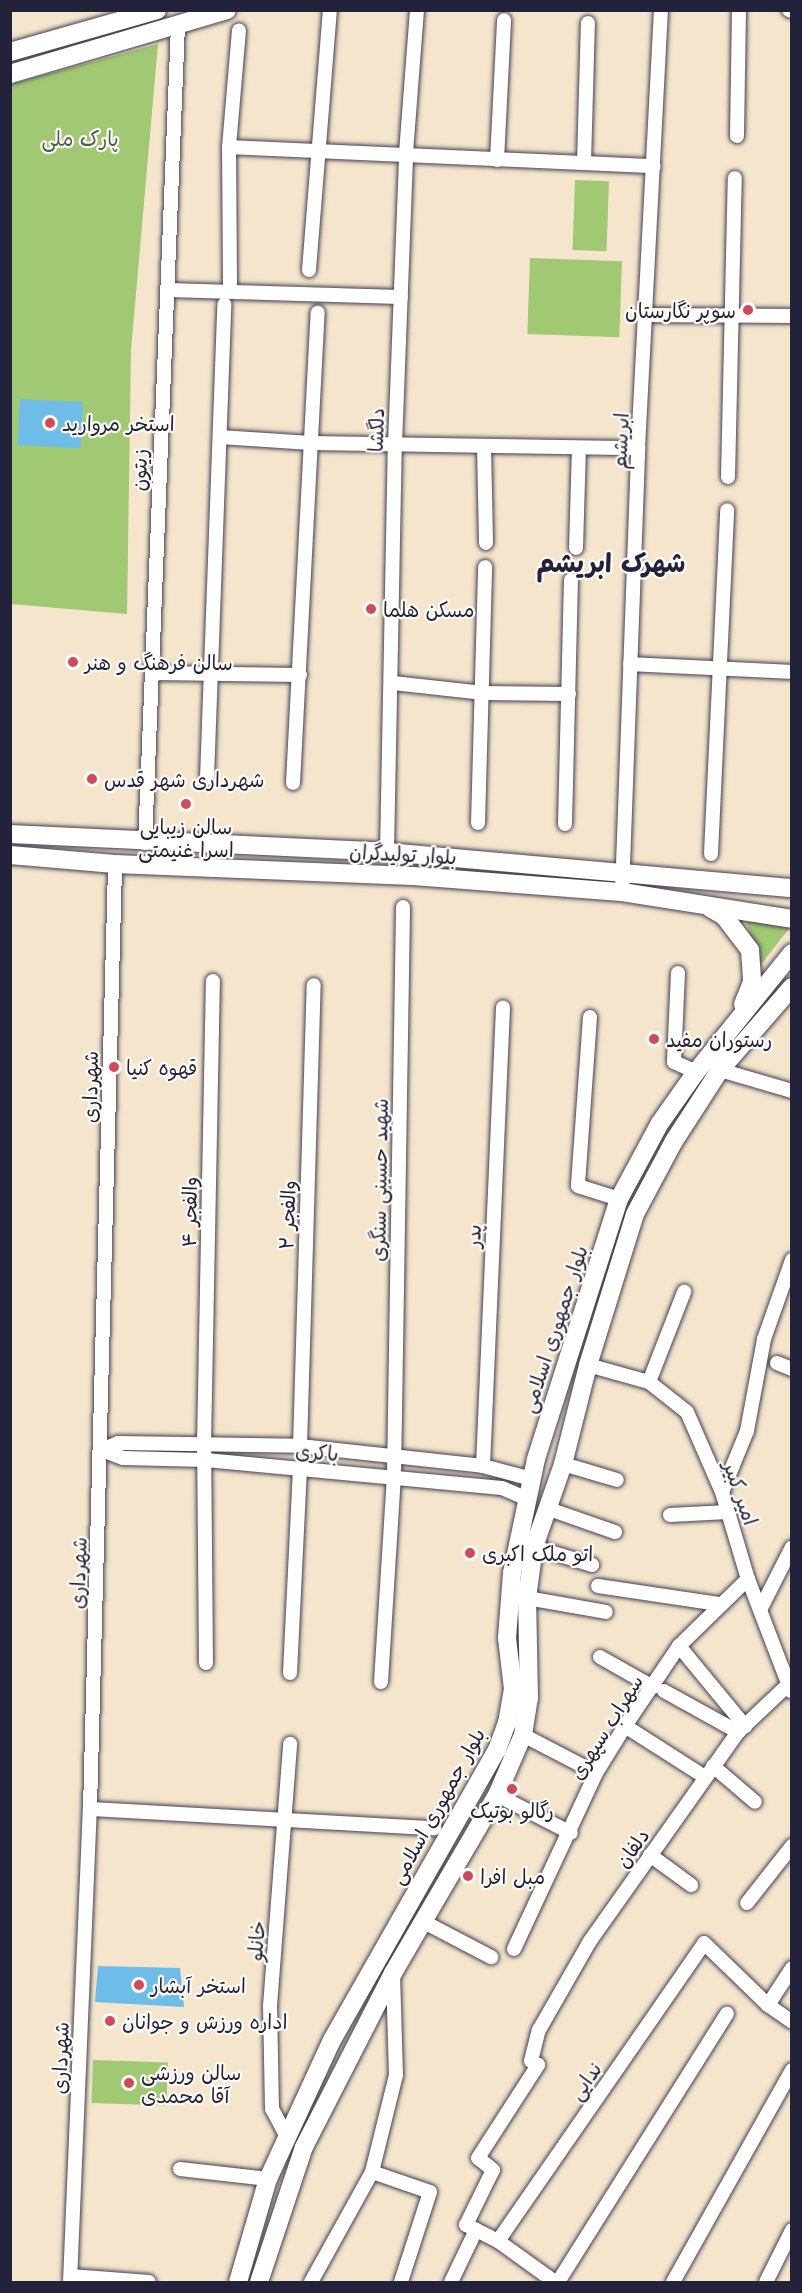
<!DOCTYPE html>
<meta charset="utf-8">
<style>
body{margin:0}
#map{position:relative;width:802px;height:2293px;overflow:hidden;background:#f4e5cc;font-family:Mali,"Playpen Sans Arabic",sans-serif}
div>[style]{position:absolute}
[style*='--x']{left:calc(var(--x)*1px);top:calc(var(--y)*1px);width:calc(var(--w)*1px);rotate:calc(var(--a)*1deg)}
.green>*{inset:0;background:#a1c873;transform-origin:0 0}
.water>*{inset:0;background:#6ebde9;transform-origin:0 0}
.roads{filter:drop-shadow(0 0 2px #423f51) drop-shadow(0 0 2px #423f51)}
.street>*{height:14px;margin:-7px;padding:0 7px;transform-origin:7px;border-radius:7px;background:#fff}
.secondary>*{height:18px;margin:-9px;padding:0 9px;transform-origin:9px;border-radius:9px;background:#fff}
.dots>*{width:16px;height:16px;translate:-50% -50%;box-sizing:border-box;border:3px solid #fdfcf7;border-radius:50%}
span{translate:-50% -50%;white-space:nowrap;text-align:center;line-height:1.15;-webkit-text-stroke:4.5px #fdfcf7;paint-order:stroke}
.park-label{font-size:20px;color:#4e5c4f}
.poi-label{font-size:20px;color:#22223b}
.right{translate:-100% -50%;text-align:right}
.left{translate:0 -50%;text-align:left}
.street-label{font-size:20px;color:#22223b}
.district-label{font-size:26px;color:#22223b;font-weight:700}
.frame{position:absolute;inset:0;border:12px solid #22223b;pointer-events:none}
</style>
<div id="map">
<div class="green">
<div style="clip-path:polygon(158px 44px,131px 350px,127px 614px,11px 604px,11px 84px)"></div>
<div style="left:575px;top:180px;width:34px;height:70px;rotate:2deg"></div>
<div style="left:530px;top:258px;width:92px;height:76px;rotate:2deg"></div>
<div style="clip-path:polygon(746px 921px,791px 926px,759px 967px,755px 949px)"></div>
<div style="left:93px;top:2060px;width:75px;height:43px;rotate:2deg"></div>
</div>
<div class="water">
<div style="left:20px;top:399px;width:63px;height:46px;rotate:3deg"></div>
<div style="clip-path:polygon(98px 1966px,180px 1968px,184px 2007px,95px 2002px)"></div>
</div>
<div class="roads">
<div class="street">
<div style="--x:789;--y:10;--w:3;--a:18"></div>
<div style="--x:737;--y:136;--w:126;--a:-89.1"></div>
<div style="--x:229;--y:147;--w:425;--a:2.6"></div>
<div style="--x:497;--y:160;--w:140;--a:-87.1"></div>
<div style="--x:584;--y:163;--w:140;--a:-88.4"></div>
<div style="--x:309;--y:270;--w:261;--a:-85.4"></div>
<div style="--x:230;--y:284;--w:137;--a:-90.4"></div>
<div style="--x:229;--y:147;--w:117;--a:-85.1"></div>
<div style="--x:167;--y:290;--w:234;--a:1.7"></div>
<div style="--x:648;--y:315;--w:144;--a:0.4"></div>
<div style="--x:220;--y:437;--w:91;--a:3.8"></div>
<div style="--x:311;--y:443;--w:327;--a:0.9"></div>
<div style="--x:484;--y:446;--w:97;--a:88.8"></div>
<div style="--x:728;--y:477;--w:299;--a:-88.7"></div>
<div style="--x:576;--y:548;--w:99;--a:-88.3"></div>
<div style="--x:630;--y:664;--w:162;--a:2.8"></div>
<div style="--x:152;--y:673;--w:148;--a:0.8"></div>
<div style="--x:393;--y:683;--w:91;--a:6.3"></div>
<div style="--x:483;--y:693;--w:86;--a:0.7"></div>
<div style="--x:207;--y:778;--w:474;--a:-87.9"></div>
<div style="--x:293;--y:783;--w:471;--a:-87"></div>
<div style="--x:478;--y:823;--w:256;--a:-88.4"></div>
<div style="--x:565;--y:824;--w:244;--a:-88.6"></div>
<div style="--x:145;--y:843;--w:818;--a:-87.69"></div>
<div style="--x:387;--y:852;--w:407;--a:-88.9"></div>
<div style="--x:395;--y:445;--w:292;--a:-87.8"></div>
<div style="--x:406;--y:153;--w:143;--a:-85.6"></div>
<div style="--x:711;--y:854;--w:344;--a:-87.3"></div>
<div style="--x:622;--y:892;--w:444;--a:-87.9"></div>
<div style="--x:638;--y:448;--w:439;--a:-87"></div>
<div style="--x:678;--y:973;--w:89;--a:92.6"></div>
<div style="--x:674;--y:1062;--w:24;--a:24"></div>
<div style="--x:590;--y:1017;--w:169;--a:94.1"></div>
<div style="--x:578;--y:1186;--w:43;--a:17.6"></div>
<div style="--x:720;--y:1070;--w:75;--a:16.3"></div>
<div style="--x:777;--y:1363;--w:16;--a:22"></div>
<div style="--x:588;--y:1365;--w:63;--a:15.6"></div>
<div style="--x:649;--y:1382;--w:48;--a:38.3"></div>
<div style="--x:687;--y:1412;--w:87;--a:66.4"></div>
<div style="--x:722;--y:1492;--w:91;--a:73.4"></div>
<div style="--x:748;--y:1579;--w:120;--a:69"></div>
<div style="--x:649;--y:1382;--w:97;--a:-68.7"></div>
<div style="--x:300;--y:1446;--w:461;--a:-88.3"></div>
<div style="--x:102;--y:1450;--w:17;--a:-24"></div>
<div style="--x:118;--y:1443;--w:182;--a:0.9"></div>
<div style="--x:300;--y:1446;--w:184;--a:6.2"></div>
<div style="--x:483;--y:1466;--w:51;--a:14.9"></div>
<div style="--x:102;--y:1450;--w:22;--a:21"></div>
<div style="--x:123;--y:1458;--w:83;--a:1.4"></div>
<div style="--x:206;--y:1460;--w:297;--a:5.4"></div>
<div style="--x:502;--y:1488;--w:28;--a:23"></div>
<div style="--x:563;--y:1464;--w:56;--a:16.5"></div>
<div style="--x:483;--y:1466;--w:459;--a:-87.5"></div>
<div style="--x:722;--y:1492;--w:66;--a:-67.7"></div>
<div style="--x:747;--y:1431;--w:94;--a:-79.5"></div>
<div style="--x:764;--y:1339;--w:84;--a:-70.5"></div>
<div style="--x:549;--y:1509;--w:70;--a:19.2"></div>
<div style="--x:670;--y:1515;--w:58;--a:-3"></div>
<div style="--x:534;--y:1547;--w:61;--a:17.2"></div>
<div style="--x:598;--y:1586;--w:122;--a:8.5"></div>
<div style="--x:527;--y:1598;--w:80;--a:10"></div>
<div style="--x:761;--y:1608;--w:68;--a:-63.1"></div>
<div style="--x:679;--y:1646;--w:104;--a:50.5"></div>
<div style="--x:600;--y:1657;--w:61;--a:29.5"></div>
<div style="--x:206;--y:1663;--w:219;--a:-90.5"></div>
<div style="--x:204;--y:1444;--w:463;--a:-88.9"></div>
<div style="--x:290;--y:1673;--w:202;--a:-87.2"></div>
<div style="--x:381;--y:1682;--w:206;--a:-86.4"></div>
<div style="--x:394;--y:1476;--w:569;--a:-89.09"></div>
<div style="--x:664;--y:1691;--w:85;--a:29"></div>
<div style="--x:625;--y:1726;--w:95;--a:32.5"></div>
<div style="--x:523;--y:1735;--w:82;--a:27.5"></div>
<div style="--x:713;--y:1766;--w:55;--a:40.6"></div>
<div style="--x:497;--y:1795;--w:83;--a:27.2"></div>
<div style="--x:90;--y:1809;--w:345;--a:3.2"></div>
<div style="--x:650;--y:1855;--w:51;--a:36.2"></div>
<div style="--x:747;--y:1903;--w:73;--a:-51.7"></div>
<div style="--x:424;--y:1922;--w:76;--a:27.6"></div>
<div style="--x:514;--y:1949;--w:194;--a:-65"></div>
<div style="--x:596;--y:1773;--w:55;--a:-58.3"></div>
<div style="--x:625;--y:1726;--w:97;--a:-56"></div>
<div style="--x:679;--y:1646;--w:96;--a:-44.2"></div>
<div style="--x:768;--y:2005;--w:44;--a:-57"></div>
<div style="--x:287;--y:2137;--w:32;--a:-118"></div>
<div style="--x:272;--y:2109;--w:103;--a:-91.1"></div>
<div style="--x:270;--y:2006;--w:263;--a:-85.6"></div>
<div style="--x:180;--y:2169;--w:89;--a:6.5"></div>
<div style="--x:372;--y:2172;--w:61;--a:19"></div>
<div style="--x:430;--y:2192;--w:95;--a:107.9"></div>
<div style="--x:498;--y:2241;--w:362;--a:-55.3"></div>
<div style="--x:704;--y:1943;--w:89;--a:44.1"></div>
<div style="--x:768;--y:2005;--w:29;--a:35"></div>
<div style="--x:71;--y:2276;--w:78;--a:4.4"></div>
<div style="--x:70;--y:2282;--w:473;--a:-87.6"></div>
<div style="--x:90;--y:1809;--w:945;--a:-88.48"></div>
<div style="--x:311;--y:2282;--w:126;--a:-61"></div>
<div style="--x:372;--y:2172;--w:100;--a:-76.1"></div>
<div style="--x:396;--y:2075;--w:99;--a:-91.7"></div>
<div style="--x:451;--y:2282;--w:58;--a:-64.3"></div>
<div style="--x:555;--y:2282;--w:70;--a:-144.3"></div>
<div style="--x:498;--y:2241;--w:36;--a:-153"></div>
<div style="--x:466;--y:2225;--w:61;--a:-63.9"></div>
<div style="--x:493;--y:2170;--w:19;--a:-141"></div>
<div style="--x:478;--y:2158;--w:111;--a:-57.2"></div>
<div style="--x:538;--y:2065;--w:8;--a:-150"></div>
<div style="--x:531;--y:2061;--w:32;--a:-76"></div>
<div style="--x:539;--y:2030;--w:103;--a:-60.2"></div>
<div style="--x:590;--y:1941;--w:256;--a:-54.7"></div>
<div style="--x:738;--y:1732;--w:74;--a:-43.4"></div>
<div style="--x:558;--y:2282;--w:317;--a:-57.8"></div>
<div style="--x:673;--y:2282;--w:243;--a:-60.7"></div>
<div style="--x:766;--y:2282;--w:58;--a:-63.4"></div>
</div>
<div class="secondary">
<div style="--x:10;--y:52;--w:153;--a:-15.9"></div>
<div style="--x:10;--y:74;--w:226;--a:-16.4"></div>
<div style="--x:10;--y:834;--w:377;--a:2.7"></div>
<div style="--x:387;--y:852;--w:407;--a:5.1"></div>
<div style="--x:10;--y:855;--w:105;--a:4.9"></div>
<div style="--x:115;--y:864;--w:298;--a:2.3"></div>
<div style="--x:413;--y:876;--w:210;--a:4.4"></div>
<div style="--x:622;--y:892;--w:172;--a:9"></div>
<div style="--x:710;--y:908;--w:16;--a:30"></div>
<div style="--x:724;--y:916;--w:43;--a:52.6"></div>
<div style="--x:750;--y:950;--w:32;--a:86"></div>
<div style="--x:752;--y:982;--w:24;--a:112"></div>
<div style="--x:238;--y:2282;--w:107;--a:-73.8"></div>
<div style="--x:268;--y:2179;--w:153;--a:-65.3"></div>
<div style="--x:332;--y:2040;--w:334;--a:-60.4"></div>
<div style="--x:497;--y:1750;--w:29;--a:-70"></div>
<div style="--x:507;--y:1723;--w:35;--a:-80"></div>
<div style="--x:513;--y:1689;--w:51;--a:-96.7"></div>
<div style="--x:507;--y:1638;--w:65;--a:-85.6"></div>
<div style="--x:512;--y:1573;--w:116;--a:-78.1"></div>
<div style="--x:536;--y:1459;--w:273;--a:-72.3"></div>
<div style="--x:619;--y:1199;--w:86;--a:-61.7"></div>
<div style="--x:660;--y:1123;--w:62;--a:-54.8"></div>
<div style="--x:696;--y:1072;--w:153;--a:-51.1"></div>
<div style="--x:259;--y:2282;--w:142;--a:-71.6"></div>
<div style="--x:304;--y:2147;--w:195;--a:-62.9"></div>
<div style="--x:393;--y:1973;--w:206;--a:-59.7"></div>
<div style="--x:497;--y:1795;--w:65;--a:-66.6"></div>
<div style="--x:523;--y:1735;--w:36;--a:-81"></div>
<div style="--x:529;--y:1699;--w:101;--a:-91.1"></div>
<div style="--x:527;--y:1598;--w:51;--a:-82.2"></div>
<div style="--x:534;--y:1547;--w:88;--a:-70.7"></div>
<div style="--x:563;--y:1464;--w:102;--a:-75.8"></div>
<div style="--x:588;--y:1365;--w:158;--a:-72.7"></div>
<div style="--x:635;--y:1214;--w:83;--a:-61.9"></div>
<div style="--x:674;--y:1141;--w:85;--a:-57.1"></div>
<div style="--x:720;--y:1070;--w:110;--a:-49.1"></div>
</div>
</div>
<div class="dots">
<div style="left:748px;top:310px;background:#d1495b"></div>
<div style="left:50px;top:423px;background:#d1495b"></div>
<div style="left:371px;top:609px;background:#d1495b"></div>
<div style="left:73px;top:662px;background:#d1495b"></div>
<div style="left:92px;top:779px;background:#d1495b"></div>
<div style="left:186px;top:804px;background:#d1495b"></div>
<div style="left:654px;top:1039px;background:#d1495b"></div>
<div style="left:114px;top:1067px;background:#d1495b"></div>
<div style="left:470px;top:1553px;background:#d1495b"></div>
<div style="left:512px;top:1789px;background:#d1495b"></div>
<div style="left:468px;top:1876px;background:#d1495b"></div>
<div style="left:139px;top:1985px;background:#d1495b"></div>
<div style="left:110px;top:2021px;background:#d1495b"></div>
<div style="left:129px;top:2083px;background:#d1495b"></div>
</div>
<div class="park-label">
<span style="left:80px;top:138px">پارک ملی</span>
</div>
<div class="poi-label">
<span class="right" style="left:736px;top:310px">سوپر نگارستان</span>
<span class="left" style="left:62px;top:423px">استخر مروارید</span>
<span class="left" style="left:383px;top:609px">مسکن هلما</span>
<span class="left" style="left:85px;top:662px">سالن فرهنگ و هنر</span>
<span class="left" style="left:104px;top:779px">شهرداری شهر قدس</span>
<span style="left:186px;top:838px">سالن زیبایی<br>اسرا غنیمتی</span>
<span class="left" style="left:666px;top:1039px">رستوران مفید</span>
<span class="left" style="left:126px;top:1067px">قهوه کنیا</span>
<span class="left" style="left:482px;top:1553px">اتو ملک اکبری</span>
<span style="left:512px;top:1810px">رگالو بوتیک</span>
<span class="left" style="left:480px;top:1876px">مبل افرا</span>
<span class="left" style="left:151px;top:1985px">استخر آبشار</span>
<span class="left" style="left:122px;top:2021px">اداره ورزش و جوانان</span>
<span class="left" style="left:141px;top:2084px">سالن ورزشی<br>آقا محمدی</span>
</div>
<div class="street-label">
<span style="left:376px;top:430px;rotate:-88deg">دلگشا</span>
<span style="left:620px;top:441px;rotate:-87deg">ابریشم</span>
<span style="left:139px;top:470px;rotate:-88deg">زیتون</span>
<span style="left:403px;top:854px;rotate:3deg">بلوار تولیدگران</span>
<span style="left:90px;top:1087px;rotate:-89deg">شهرداری</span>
<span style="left:379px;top:1180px;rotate:-89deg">شهید حسینی سنگری</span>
<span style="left:189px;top:1212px;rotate:-89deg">والفجر ۴</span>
<span style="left:287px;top:1215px;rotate:-88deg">والفجر ۲</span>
<span style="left:473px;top:1236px;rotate:-87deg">پدر</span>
<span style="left:554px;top:1329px;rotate:-72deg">بلوار جمهوری اسلامی</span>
<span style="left:317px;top:1452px;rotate:4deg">باکری</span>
<span style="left:741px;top:1493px;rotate:71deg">امیر کبیر</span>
<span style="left:78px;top:1573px;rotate:-88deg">شهرداری</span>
<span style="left:606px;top:1727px;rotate:-58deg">سهراب سپهری</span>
<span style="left:437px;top:1806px;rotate:-61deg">بلوار جمهوری اسلامی</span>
<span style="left:632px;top:1848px;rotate:-55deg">دلفان</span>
<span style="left:256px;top:1941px;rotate:-85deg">خانلو</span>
<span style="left:60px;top:2058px;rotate:-88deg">شهرداری</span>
<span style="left:585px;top:2081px;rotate:-55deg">ندایی</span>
</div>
<div class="district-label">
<span style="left:611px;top:563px">شهرک ابریشم</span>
</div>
<div class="frame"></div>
</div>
